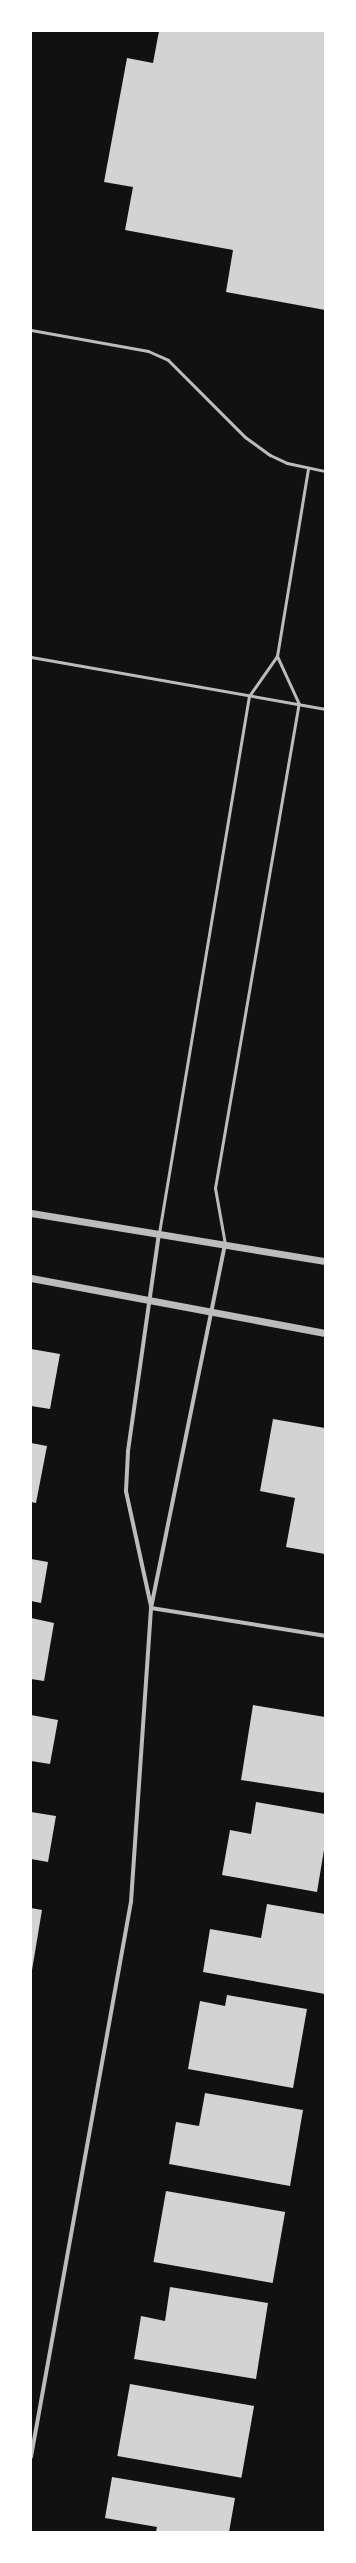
<!DOCTYPE html>
<style>
body{margin:0}
#map{position:relative;width:356px;height:2563px;overflow:hidden;background:#111;font-family:"Public Sans",sans-serif}
div>[style]{position:absolute}
[style*='--x']{left:calc(var(--x)*1px);top:calc(var(--y)*1px);width:calc(var(--w)*1px);rotate:calc(var(--a)*1deg)}
.building>*{inset:0;background:#d3d3d3;transform-origin:0 0}
.service>*{height:3px;margin:-1.5px;padding:0 1.5px;transform-origin:1.5px;border-radius:1.5px;background:#bcbcbc}
.minor>*{height:4px;margin:-2px;padding:0 2px;transform-origin:2px;border-radius:2px;background:#bcbcbc}
.tertiary>*{height:7px;margin:-3.5px;padding:0 3.5px;transform-origin:3.5px;border-radius:3.5px;background:#bcbcbc}
span{translate:-50% -50%;white-space:nowrap;text-align:center;line-height:1.15;-webkit-text-stroke:4px #fff;paint-order:stroke}
.frame{position:absolute;inset:0;border:32px solid #fff;pointer-events:none}
</style>
<div id="map">
<div class="building">
<div style="clip-path:polygon(159px 31px,325px 31px,325px 310px,226px 292px,233px 250px,125px 230px,133px 187px,104px 182px,127px 58px,153px 63px)"></div>
<div style="clip-path:polygon(31px 1349px,60px 1354px,50px 1409px,31px 1406px)"></div>
<div style="clip-path:polygon(273px 1419px,325px 1428px,325px 1554px,286px 1547px,295px 1498px,260px 1491px)"></div>
<div style="clip-path:polygon(31px 1443px,47px 1446px,36px 1503px,31px 1502px)"></div>
<div style="clip-path:polygon(31px 1559px,48px 1562px,41px 1603px,31px 1601px)"></div>
<div style="clip-path:polygon(31px 1618px,54px 1623px,44px 1681px,31px 1679px)"></div>
<div style="clip-path:polygon(253px 1705px,325px 1717px,325px 1793px,241px 1780px)"></div>
<div style="clip-path:polygon(31px 1715px,58px 1720px,50px 1764px,31px 1761px)"></div>
<div style="clip-path:polygon(256px 1802px,325px 1814px,325px 1844px,317px 1892px,222px 1875px,230px 1830px,251px 1834px)"></div>
<div style="clip-path:polygon(31px 1812px,56px 1816px,48px 1862px,31px 1859px)"></div>
<div style="clip-path:polygon(267px 1904px,325px 1914px,325px 1994px,203px 1972px,210px 1929px,261px 1938px)"></div>
<div style="clip-path:polygon(31px 1908px,42px 1910px,32px 1970px,31px 1970px)"></div>
<div style="clip-path:polygon(227px 1995px,307px 2009px,293px 2088px,188px 2069px,200px 2001px,225px 2006px)"></div>
<div style="clip-path:polygon(205px 2093px,303px 2110px,290px 2186px,169px 2164px,176px 2122px,199px 2126px)"></div>
<div style="left:166px;top:2191px;width:121px;height:72px;rotate:10deg"></div>
<div style="clip-path:polygon(170px 2287px,268px 2303px,256px 2379px,134px 2359px,141px 2316px,165px 2321px)"></div>
<div style="left:130px;top:2384px;width:126px;height:73px;rotate:10deg"></div>
<div style="clip-path:polygon(112px 2477px,235px 2498px,229px 2532px,156px 2532px,157px 2527px,105px 2518px)"></div>
</div>
<div class="service">
<div style="--x:31;--y:330;--w:119;--a:10.2"></div>
<div style="--x:148;--y:351;--w:22;--a:24"></div>
<div style="--x:168;--y:360;--w:109;--a:45"></div>
<div style="--x:245;--y:437;--w:31;--a:36"></div>
<div style="--x:270;--y:455;--w:19;--a:25"></div>
<div style="--x:287;--y:463;--w:39;--a:12"></div>
<div style="--x:31;--y:657;--w:299;--a:10"></div>
<div style="--x:159;--y:1233;--w:544;--a:-80.49"></div>
<div style="--x:249;--y:696;--w:49;--a:-55"></div>
<div style="--x:277;--y:656;--w:190;--a:-80.6"></div>
<div style="--x:225;--y:1244;--w:57;--a:-100.1"></div>
<div style="--x:215;--y:1188;--w:491;--a:-80.2"></div>
<div style="--x:299;--y:704;--w:53;--a:-114.6"></div>
</div>
<div class="minor">
<div style="--x:151;--y:1606;--w:118;--a:-102.3"></div>
<div style="--x:126;--y:1491;--w:40;--a:-87.1"></div>
<div style="--x:128;--y:1451;--w:220;--a:-81.9"></div>
<div style="--x:151;--y:1608;--w:176;--a:9.1"></div>
<div style="--x:31;--y:2457;--w:564;--a:-79.79"></div>
<div style="--x:131;--y:1902;--w:295;--a:-86.1"></div>
<div style="--x:151;--y:1608;--w:370;--a:-78.5"></div>
</div>
<div class="tertiary">
<div style="--x:31;--y:1213;--w:298;--a:9.3"></div>
<div style="--x:31;--y:1278;--w:299;--a:10.6"></div>
</div>
<div class="frame"></div>
</div>
